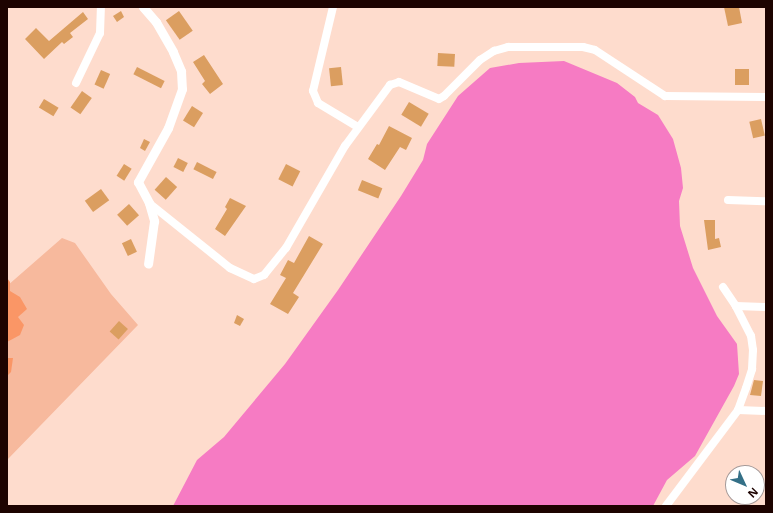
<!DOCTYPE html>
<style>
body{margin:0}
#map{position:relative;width:773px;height:513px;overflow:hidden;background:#fedccd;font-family:"Noto Sans",sans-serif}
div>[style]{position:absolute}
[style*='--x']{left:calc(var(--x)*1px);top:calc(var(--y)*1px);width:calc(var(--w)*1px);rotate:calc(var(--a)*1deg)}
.green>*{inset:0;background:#f7b99d}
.forest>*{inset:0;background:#fa9666}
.water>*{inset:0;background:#f67bc3}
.building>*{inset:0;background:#db9e60;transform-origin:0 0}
.minor>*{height:8px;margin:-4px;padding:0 4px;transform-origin:4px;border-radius:4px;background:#fff}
.tertiary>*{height:9px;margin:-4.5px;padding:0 4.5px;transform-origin:4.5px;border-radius:4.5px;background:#fff}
span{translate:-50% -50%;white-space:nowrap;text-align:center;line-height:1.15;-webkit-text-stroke:3px #fff;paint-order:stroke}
.frame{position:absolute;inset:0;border:8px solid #1d0300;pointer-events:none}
.north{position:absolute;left:725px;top:465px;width:40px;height:40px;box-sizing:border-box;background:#fff;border:1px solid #a59a99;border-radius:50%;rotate:134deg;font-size:11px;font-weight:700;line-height:16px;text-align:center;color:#1d0300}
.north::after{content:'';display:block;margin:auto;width:14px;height:18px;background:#347087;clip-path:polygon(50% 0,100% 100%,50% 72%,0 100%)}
</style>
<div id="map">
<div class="green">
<div style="clip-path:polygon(62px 238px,75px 243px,111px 294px,138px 325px,7px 460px,7px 286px)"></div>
</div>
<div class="forest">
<div style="clip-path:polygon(7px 278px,10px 282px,10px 291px,20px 297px,27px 309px,18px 317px,24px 325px,20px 335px,7px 342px)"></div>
<div style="clip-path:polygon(7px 358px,13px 358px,11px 372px,7px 376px)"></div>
</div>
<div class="water">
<div style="clip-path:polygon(564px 61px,617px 83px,635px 97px,638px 103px,658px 115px,673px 139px,681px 168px,683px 188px,679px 201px,680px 226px,693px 268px,717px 316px,737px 344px,739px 374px,734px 386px,695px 456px,667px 480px,653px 506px,173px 506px,197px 460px,224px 437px,285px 364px,338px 290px,401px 196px,423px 160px,427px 144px,458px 96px,490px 68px,519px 63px)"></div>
</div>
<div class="building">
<div style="clip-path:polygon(724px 7px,739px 7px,742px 23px,728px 26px)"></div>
<div style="clip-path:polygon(121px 11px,124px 17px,117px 22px,113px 16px)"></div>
<div style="left:179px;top:11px;width:24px;height:16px;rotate:55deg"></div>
<div style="clip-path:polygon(83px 12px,88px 19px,70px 33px,73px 37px,64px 44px,62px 42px,44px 59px,25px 39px,36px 28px,49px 41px)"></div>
<div style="left:438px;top:53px;width:17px;height:13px;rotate:3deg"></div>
<div style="clip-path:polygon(204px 55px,223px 84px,210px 94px,202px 84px,205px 81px,193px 62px)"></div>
<div style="left:137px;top:67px;width:31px;height:8px;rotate:27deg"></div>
<div style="left:341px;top:67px;width:18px;height:12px;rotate:84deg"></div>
<div style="left:735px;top:69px;width:14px;height:16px"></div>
<div style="left:101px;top:70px;width:10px;height:16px;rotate:24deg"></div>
<div style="left:82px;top:91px;width:12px;height:20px;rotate:35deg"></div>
<div style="left:44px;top:99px;width:17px;height:10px;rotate:31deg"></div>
<div style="left:409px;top:102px;width:23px;height:15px;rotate:31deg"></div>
<div style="left:192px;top:106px;width:13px;height:17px;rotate:32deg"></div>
<div style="left:761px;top:119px;width:17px;height:12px;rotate:77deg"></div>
<div style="clip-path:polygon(389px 126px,412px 138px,406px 150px,400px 147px,385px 170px,368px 159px,377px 144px,379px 145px)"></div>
<div style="clip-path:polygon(144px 139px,150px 142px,145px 151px,140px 148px)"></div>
<div style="left:178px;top:158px;width:11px;height:10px;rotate:27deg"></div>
<div style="left:197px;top:162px;width:22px;height:8px;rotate:27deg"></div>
<div style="left:124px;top:164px;width:9px;height:14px;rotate:32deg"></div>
<div style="left:286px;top:164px;width:16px;height:17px;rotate:27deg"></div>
<div style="left:166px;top:177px;width:15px;height:17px;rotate:42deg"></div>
<div style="left:362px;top:180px;width:22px;height:11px;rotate:22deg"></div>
<div style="left:101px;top:189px;width:14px;height:20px;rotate:54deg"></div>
<div style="clip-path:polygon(230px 198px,246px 206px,225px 236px,215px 229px,227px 209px,225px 207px)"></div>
<div style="left:129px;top:204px;width:15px;height:16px;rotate:48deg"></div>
<div style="clip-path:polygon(704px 220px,715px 220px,715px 239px,719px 238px,721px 247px,708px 250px)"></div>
<div style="clip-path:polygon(309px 236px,323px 244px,293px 293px,299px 297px,288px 314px,270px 304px,286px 278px,280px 275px,288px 260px,294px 263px)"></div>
<div style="left:131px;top:239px;width:14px;height:10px;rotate:65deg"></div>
<div style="clip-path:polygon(237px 315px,244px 319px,240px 326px,234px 323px)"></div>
<div style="left:119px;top:321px;width:12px;height:14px;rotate:42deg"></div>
<div style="clip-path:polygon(754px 380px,763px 381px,761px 396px,750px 395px)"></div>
</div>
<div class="minor">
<div style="--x:333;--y:7;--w:86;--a:103.4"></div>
<div style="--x:313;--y:91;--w:13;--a:67"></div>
<div style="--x:318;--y:103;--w:47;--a:31"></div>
<div style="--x:76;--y:83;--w:55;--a:-64.4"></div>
<div style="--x:100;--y:33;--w:26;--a:-88"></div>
<div style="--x:728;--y:200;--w:38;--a:2"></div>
<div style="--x:149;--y:203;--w:104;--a:38.7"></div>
<div style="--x:230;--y:268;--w:26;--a:25"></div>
<div style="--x:254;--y:279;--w:11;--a:-22"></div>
<div style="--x:264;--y:275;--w:35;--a:-51"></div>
<div style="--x:286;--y:248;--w:118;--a:-60"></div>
<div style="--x:345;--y:146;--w:76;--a:-53.6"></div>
<div style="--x:390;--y:85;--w:9;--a:-18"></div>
<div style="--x:399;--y:82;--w:43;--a:23"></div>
<div style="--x:439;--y:99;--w:6;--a:-31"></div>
<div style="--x:444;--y:96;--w:51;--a:-45"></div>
<div style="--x:480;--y:60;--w:17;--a:-33"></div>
<div style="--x:494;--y:51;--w:15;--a:-16"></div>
<div style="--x:508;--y:47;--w:75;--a:0"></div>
<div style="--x:583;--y:47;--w:12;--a:14"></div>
<div style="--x:595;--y:50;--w:84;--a:33.3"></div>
<div style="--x:665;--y:96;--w:101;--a:0.6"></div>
<div style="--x:723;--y:287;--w:23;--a:56"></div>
<div style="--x:736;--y:306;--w:30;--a:2"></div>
<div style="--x:738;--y:410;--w:28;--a:2"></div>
<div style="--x:666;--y:506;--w:120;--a:-53.1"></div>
<div style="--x:738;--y:410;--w:23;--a:-70"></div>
<div style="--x:746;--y:388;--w:20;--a:-72"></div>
<div style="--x:752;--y:369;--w:19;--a:-87"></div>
<div style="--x:753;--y:350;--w:14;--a:-98"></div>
<div style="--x:751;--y:336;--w:34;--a:-117"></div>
</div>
<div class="tertiary">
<div style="--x:143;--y:7;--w:20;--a:49"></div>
<div style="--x:156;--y:22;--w:34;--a:60"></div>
<div style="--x:173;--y:52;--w:21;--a:67"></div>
<div style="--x:181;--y:71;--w:18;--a:87"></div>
<div style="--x:182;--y:89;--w:41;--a:109.7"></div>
<div style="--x:168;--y:128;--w:62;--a:119.1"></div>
<div style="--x:138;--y:182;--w:24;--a:62"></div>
<div style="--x:149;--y:203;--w:19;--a:74"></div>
<div style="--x:154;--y:221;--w:43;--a:97.9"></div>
</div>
<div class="frame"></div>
<div class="north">N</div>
</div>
